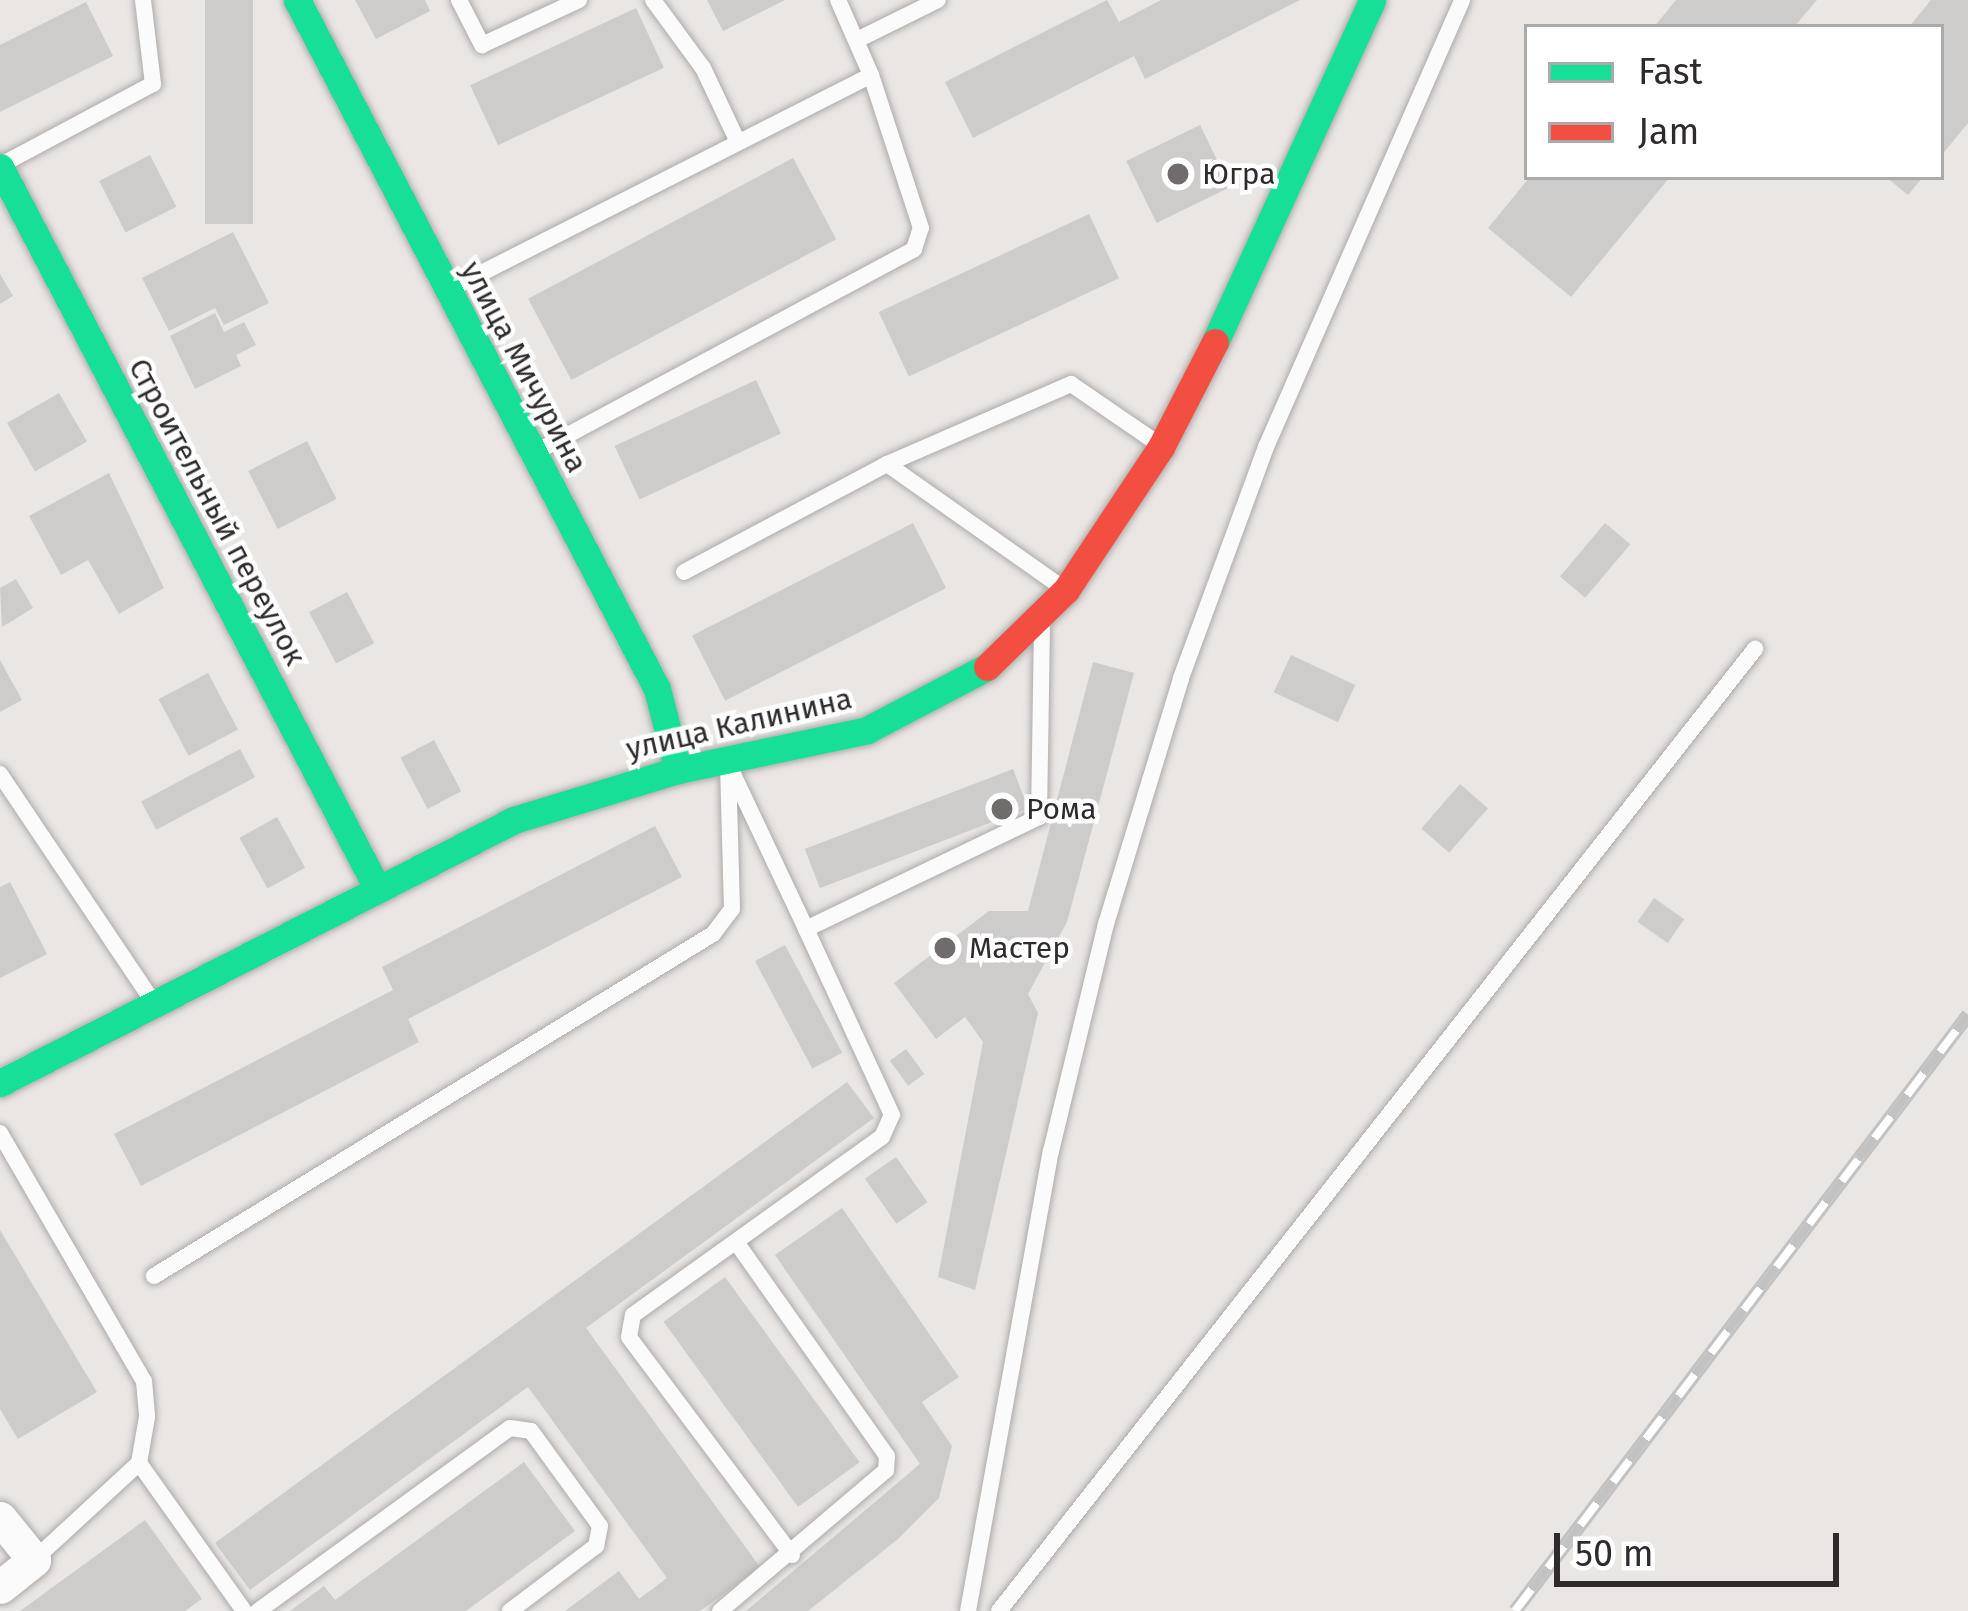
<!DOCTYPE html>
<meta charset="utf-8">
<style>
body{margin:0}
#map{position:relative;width:1968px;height:1611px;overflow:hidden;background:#e9e6e4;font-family:"Fira Sans",sans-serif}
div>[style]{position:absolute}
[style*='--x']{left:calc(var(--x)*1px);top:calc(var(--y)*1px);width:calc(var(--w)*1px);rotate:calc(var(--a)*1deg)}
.building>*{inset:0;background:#ceccca;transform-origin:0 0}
.roads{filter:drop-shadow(0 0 3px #aeaba9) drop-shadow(0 0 3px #aeaba9)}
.lane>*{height:16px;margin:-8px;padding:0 8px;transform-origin:8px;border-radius:8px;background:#fcfbfb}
.street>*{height:33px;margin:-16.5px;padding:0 16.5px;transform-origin:16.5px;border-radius:16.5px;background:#fcfbfb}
.fast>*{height:27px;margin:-13.5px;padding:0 13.5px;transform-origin:13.5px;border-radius:13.5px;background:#16e098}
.jam>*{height:27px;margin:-13.5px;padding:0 13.5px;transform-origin:13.5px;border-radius:13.5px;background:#f24e42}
.rail>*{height:14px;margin-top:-7px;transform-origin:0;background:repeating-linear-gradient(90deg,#fff 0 27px,#c3c2c2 0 54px);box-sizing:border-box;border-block:3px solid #c3c2c2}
.dots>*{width:33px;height:33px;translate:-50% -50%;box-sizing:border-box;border:6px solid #fff;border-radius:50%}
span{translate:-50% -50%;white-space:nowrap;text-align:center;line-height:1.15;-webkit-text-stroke:9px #fff;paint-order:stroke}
.poi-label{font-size:30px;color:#2e2b2a}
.left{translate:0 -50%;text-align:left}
.street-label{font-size:30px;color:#2e2b2a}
.legend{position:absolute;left:1524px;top:24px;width:420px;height:156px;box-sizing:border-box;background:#fff;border:3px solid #abaaaa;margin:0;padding:15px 21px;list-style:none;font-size:36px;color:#2e2b2a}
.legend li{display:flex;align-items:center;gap:24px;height:60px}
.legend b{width:60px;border:3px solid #abaaaa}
.scale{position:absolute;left:1554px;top:1533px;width:285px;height:54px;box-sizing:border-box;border:6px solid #2e2b2a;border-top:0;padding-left:15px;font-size:36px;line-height:42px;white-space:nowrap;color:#2e2b2a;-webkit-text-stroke:9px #fff;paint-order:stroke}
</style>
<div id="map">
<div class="building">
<div style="left:205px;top:0;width:48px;height:224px"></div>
<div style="clip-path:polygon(355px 0,425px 0,430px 11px,376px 39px)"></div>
<div style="clip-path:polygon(707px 0,785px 0,723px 31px)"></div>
<div style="clip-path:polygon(1107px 0,1119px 22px,1161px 0,1300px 0,1145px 79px,1134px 56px,973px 138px,945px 82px)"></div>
<div style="clip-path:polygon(1676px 0,1817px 0,1794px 27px,1654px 27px)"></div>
<div style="clip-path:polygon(1931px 0,1968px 0,1968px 123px,1941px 156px,1941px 27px,1909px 27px)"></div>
<div style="clip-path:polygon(86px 2px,113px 56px,0 112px,0 45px)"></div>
<div style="left:636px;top:8px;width:66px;height:183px;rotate:65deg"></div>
<div style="left:1200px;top:125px;width:69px;height:82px;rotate:64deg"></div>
<div style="left:150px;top:155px;width:58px;height:57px;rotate:63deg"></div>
<div style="left:793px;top:158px;width:92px;height:300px;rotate:62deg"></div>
<div style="clip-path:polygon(1530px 177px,1670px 177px,1571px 297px,1488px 228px)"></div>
<div style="clip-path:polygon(1886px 177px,1923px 177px,1908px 195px)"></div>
<div style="left:1089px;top:214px;width:71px;height:232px;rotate:65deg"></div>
<div style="clip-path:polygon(233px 232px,269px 303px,224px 325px,215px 308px,169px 331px,142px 278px)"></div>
<div style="clip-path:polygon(0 274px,13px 296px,0 304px)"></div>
<div style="clip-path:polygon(215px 313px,224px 332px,244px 322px,256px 345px,236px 355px,241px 366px,195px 389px,170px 336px)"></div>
<div style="left:756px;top:380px;width:59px;height:156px;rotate:65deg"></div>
<div style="left:59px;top:393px;width:56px;height:60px;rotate:60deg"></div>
<div style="left:307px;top:441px;width:65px;height:66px;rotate:63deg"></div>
<div style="clip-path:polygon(109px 473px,164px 588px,119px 614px,88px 560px,61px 575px,29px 516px)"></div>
<div style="left:913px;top:523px;width:73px;height:248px;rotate:63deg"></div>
<div style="left:1605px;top:523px;width:33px;height:70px;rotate:40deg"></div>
<div style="clip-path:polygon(16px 579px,33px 608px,2px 627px,0 588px)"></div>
<div style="left:347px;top:592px;width:58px;height:43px;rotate:62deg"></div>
<div style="left:1291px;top:655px;width:71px;height:41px;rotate:25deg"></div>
<div style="clip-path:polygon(0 660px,22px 700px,0 712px)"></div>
<div style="clip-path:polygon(1093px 662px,1134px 673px,1067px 922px,1028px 994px,1038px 1013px,975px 1290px,938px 1277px,983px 1042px,965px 1017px,936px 1039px,894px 983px,989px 911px,1028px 911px)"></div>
<div style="left:208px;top:673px;width:64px;height:56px;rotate:62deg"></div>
<div style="left:434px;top:740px;width:58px;height:38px;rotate:62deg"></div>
<div style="left:240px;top:749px;width:32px;height:112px;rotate:62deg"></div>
<div style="left:1013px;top:769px;width:42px;height:223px;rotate:69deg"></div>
<div style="left:1460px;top:784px;width:37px;height:59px;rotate:41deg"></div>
<div style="left:277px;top:817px;width:58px;height:43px;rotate:61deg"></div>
<div style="clip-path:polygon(655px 826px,682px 877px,408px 1019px,419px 1042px,141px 1186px,114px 1134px,393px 990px,382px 967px)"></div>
<div style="clip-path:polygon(10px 882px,47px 954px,0 978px,0 887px)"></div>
<div style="left:1654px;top:898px;width:37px;height:29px;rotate:35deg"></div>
<div style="left:785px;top:945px;width:122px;height:34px;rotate:62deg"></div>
<div style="left:906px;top:1049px;width:31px;height:20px;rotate:54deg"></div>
<div style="clip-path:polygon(847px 1082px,874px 1118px,586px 1328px,760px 1567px,700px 1611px,565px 1611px,619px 1571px,639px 1599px,667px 1578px,528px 1387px,250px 1590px,215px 1543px)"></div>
<div style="left:896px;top:1157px;width:55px;height:38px;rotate:55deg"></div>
<div style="clip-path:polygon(842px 1208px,959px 1377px,922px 1402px,952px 1446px,939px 1498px,898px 1539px,808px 1611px,746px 1611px,920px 1464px,775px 1255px)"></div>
<div style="clip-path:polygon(0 1230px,97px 1392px,18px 1439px,0 1409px)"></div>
<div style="left:725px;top:1277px;width:229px;height:76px;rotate:54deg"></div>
<div style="clip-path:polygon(524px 1462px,575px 1531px,466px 1611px,290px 1611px,324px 1586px,335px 1600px)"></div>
<div style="clip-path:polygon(145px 1520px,202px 1599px,185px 1611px,20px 1611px)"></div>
</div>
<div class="roads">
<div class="lane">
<div style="--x:459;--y:0;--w:51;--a:62.9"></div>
<div style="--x:482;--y:45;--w:107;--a:-24.9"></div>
<div style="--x:653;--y:0;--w:84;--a:53.7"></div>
<div style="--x:703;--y:68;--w:82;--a:64.7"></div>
<div style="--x:857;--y:40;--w:90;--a:-26.3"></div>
<div style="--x:1;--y:165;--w:172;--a:-28.1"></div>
<div style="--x:153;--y:84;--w:85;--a:-96.8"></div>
<div style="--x:450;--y:289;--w:472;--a:-26.9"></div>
<div style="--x:538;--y:451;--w:427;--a:-28.2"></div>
<div style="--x:914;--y:249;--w:22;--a:-72"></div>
<div style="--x:921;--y:228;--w:161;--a:-108.1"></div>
<div style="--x:871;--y:75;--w:82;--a:-113.7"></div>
<div style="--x:887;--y:464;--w:201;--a:-23.5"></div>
<div style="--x:1071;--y:384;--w:104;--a:34.5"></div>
<div style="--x:684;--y:572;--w:230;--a:-28"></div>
<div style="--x:887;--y:464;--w:212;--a:35.2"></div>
<div style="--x:731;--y:770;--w:176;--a:64.7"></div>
<div style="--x:806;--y:929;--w:259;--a:-25.7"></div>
<div style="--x:1039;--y:817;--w:188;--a:-89.1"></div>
<div style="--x:0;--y:774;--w:275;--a:56.1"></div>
<div style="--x:0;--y:1133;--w:287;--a:59.9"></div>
<div style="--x:144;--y:1381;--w:36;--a:85"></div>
<div style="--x:147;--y:1417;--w:47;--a:99.9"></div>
<div style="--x:139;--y:1463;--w:143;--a:137.3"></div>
<div style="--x:154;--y:1276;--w:655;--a:-31.46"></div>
<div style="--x:713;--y:934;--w:31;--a:-53"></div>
<div style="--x:732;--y:909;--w:145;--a:-91.6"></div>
<div style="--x:139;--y:1463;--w:181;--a:54.6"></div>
<div style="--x:792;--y:1555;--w:272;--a:-126.8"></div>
<div style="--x:629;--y:1337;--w:22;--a:-80"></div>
<div style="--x:633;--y:1315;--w:306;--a:-35.6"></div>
<div style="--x:882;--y:1137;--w:24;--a:-66"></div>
<div style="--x:892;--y:1115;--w:205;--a:-114.8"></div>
<div style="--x:258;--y:1611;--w:311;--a:-36"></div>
<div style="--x:510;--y:1428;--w:21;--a:8"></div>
<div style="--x:531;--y:1431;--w:117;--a:54"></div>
<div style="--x:600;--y:1526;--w:20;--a:101"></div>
<div style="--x:596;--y:1546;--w:108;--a:142.9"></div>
<div style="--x:720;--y:1611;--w:218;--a:-40.3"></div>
<div style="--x:886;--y:1470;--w:14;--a:-86"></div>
<div style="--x:887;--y:1456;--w:262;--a:-125.2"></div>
<div style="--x:968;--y:1611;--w:467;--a:-79.8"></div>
<div style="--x:1051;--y:1151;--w:234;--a:-76.4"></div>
<div style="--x:1106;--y:924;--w:257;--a:-73"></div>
<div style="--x:1181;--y:678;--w:246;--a:-69.8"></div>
<div style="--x:1266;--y:447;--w:488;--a:-66.3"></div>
<div style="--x:999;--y:1611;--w:1224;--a:-51.84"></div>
</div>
<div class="street">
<div style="--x:0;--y:1518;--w:54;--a:51"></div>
<div style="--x:34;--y:1560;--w:43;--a:141.5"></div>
</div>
<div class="fast">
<div style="--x:297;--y:0;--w:777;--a:62.41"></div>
<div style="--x:657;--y:689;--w:84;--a:75.5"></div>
<div style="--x:0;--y:167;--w:811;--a:62.39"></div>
<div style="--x:1215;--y:342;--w:376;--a:-65.3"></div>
<div style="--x:0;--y:1083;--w:577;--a:-27.1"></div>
<div style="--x:514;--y:820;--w:171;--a:-17"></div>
<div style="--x:678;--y:770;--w:193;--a:-11.9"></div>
<div style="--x:867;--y:730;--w:136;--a:-27.7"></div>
</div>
<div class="jam">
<div style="--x:987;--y:667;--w:110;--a:-44.3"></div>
<div style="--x:1066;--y:590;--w:172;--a:-56.4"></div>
<div style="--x:1161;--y:447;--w:118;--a:-62.8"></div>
</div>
</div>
<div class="rail">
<div style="--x:1515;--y:1611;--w:749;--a:-52.76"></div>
</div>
<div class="dots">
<div style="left:1178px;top:174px;background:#6f6c6b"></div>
<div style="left:1002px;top:809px;background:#6f6c6b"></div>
<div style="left:945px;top:948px;background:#6f6c6b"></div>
</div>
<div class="poi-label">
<span class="left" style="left:1202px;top:174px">Югра</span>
<span class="left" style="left:1026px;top:809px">Рома</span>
<span class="left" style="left:969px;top:948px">Мастер</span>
</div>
<div class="street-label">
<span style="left:524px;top:367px;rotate:62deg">улица Мичурина</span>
<span style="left:217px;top:512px;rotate:62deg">Строительный переулок</span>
<span style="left:739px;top:724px;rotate:-13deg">улица Калинина</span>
</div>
<ul class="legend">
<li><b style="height:15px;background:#16e098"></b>Fast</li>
<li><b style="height:15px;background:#f24e42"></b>Jam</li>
</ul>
<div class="scale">50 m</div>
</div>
